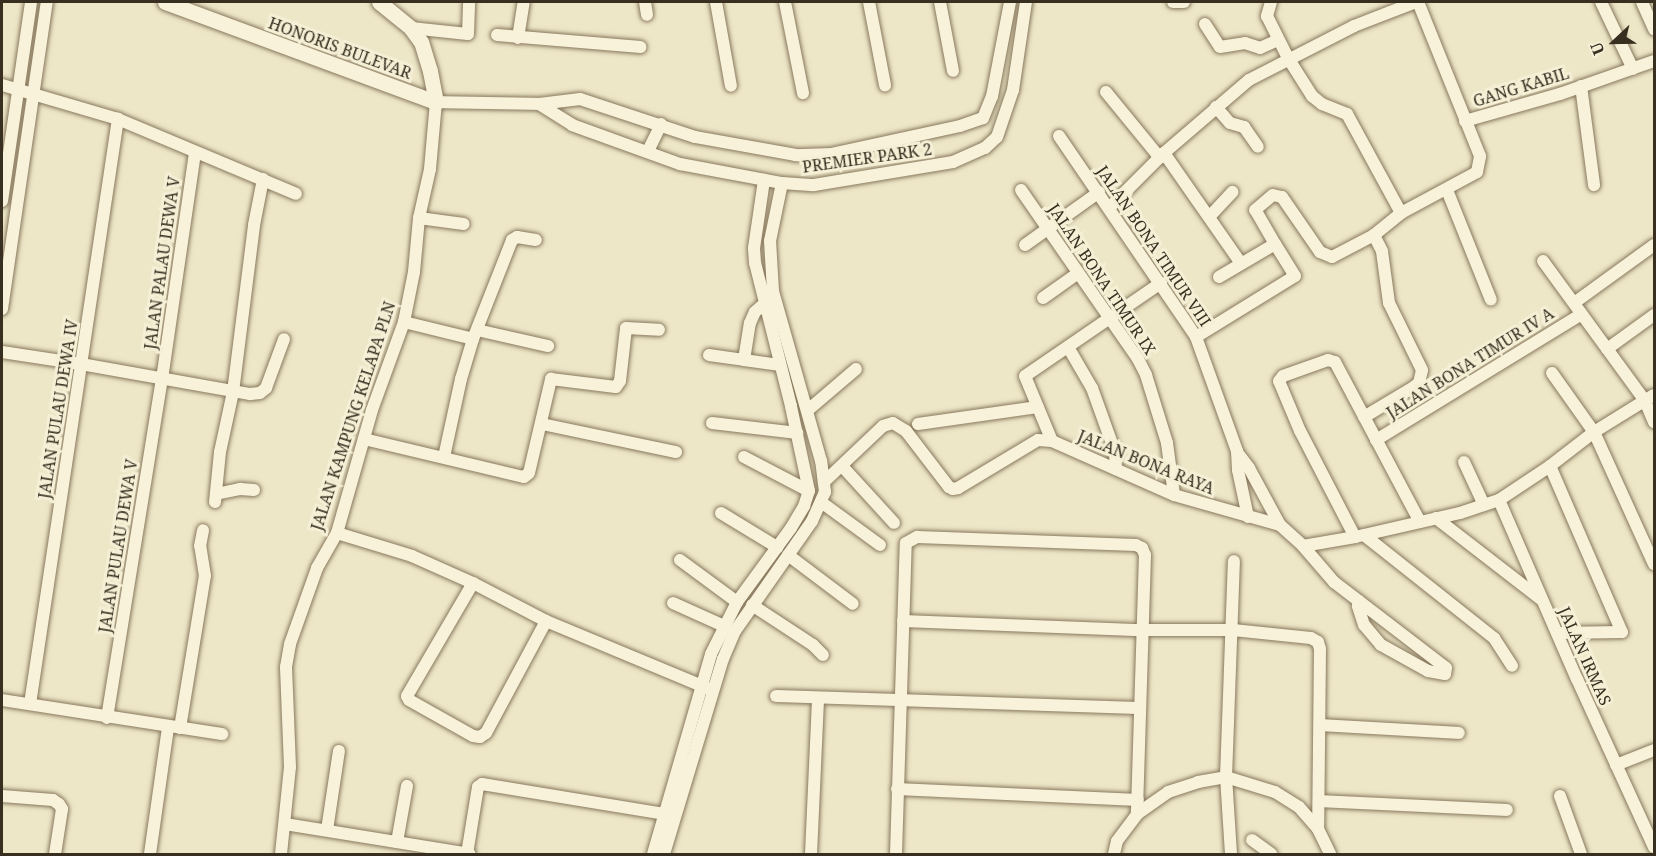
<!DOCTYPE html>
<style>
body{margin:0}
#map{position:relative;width:1656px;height:856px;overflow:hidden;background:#ede6c7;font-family:"Noto Serif",serif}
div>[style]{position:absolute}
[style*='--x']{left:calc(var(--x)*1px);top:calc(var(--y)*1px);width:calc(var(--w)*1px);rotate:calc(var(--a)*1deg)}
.roads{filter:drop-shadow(0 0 2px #88785d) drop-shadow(0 0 2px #88785d)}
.minor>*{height:12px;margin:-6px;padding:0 6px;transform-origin:6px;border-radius:6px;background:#f8f2da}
.tertiary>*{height:15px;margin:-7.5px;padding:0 7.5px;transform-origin:7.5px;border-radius:7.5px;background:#f8f2da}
span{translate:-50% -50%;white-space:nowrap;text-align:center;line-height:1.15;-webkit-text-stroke:6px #f5efd6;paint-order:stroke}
.street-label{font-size:16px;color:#392f20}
.frame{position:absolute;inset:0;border:3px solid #392f20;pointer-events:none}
.north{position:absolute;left:1584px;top:12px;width:60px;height:60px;-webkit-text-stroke:4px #f5efd6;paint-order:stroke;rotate:248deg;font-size:16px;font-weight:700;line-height:24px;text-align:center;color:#392f20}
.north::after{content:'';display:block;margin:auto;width:21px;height:27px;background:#392f20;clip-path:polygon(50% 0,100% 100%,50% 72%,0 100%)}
</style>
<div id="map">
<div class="roads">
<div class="minor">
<div style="--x:645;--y:2;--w:13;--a:81"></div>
<div style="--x:716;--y:2;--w:85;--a:79.9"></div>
<div style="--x:785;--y:2;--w:93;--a:78.8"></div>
<div style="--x:869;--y:2;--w:85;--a:79.1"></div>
<div style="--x:940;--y:2;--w:70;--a:79.3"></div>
<div style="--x:1010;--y:2;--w:96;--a:100.8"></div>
<div style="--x:992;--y:96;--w:24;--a:112"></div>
<div style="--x:983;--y:118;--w:24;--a:161"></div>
<div style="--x:960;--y:126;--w:131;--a:167.7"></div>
<div style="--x:832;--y:154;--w:36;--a:178"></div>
<div style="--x:796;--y:155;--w:103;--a:-169.9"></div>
<div style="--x:695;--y:137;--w:121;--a:-161.7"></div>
<div style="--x:580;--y:99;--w:41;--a:173"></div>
<div style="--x:539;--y:104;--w:39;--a:32"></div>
<div style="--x:572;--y:125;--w:115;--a:19.9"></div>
<div style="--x:680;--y:164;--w:104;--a:10.6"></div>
<div style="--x:782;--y:183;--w:32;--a:4"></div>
<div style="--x:814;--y:185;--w:141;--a:-9.4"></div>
<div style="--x:953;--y:162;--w:35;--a:-24"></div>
<div style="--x:985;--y:148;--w:16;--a:-43"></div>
<div style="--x:997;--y:137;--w:50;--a:-71.2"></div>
<div style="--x:1013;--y:90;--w:89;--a:-81.6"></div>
<div style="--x:1173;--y:2;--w:11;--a:0"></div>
<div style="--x:1271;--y:2;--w:15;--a:106"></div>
<div style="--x:1267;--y:16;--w:47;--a:63.4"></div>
<div style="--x:1288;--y:58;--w:45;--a:57.7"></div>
<div style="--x:1312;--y:96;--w:13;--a:39"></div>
<div style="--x:1322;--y:104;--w:27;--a:22"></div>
<div style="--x:1347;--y:114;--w:113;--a:61.4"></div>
<div style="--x:1601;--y:2;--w:74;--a:64.5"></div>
<div style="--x:1642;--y:2;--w:30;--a:66"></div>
<div style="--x:1205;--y:24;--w:27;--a:57"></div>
<div style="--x:1220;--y:47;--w:25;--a:-9"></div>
<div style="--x:1245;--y:43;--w:16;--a:18"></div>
<div style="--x:1260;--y:48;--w:20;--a:-24"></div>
<div style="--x:411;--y:28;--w:57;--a:6"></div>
<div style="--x:468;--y:34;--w:32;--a:-88"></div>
<div style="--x:497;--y:35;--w:144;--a:4.8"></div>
<div style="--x:518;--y:38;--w:36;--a:-81"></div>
<div style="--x:2;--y:85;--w:121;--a:16.3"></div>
<div style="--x:118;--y:119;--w:193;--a:22.8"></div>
<div style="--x:1581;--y:86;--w:100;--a:82.5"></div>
<div style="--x:1106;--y:92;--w:85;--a:50.7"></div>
<div style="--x:1216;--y:107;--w:21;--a:49"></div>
<div style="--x:1230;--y:123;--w:15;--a:16"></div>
<div style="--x:1244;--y:127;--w:24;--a:55"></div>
<div style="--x:1465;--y:121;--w:99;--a:-15.9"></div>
<div style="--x:1560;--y:94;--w:100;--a:-19.3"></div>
<div style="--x:1059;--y:136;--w:243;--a:55.7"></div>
<div style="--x:1196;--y:337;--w:121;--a:70.2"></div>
<div style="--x:1237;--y:451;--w:19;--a:87"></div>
<div style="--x:1238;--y:470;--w:48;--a:78"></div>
<div style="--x:648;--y:151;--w:30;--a:-64"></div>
<div style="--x:1164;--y:153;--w:133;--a:55.1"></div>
<div style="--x:1021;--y:190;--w:206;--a:55.3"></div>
<div style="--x:1138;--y:359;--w:18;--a:63"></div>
<div style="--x:1146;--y:375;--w:71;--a:72.8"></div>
<div style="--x:1167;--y:443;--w:52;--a:82.3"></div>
<div style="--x:1447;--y:190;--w:118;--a:68.2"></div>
<div style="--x:2;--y:201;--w:201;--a:-81.7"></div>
<div style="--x:1109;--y:208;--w:78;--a:-45"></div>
<div style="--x:1164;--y:153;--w:112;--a:-40.7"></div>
<div style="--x:1249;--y:80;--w:118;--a:-27.2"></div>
<div style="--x:1354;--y:26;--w:66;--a:-21.2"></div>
<div style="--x:1210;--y:216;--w:33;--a:-47"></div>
<div style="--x:419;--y:218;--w:45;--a:7.6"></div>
<div style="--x:1025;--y:245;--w:91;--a:-35.6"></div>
<div style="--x:1543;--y:261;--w:173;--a:53.9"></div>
<div style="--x:1645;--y:401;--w:23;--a:67"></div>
<div style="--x:1219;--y:277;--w:65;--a:-30.5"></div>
<div style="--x:1275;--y:244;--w:39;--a:-120"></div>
<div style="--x:1255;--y:210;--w:23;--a:-40"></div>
<div style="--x:1273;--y:195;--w:9;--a:13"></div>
<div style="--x:1282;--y:197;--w:67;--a:55.4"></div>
<div style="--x:1320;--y:252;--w:13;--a:23"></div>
<div style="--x:1332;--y:257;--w:47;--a:-27.6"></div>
<div style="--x:1374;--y:235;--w:35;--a:-39"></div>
<div style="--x:1401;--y:213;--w:86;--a:-28.3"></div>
<div style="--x:1477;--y:172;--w:16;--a:-79"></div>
<div style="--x:1480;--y:156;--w:166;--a:-111.9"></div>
<div style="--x:1043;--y:298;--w:43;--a:-35.5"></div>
<div style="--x:1574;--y:303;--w:99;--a:-35.9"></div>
<div style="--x:2;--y:309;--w:310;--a:-81.7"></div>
<div style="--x:404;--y:322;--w:71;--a:13.8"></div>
<div style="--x:477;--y:330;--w:73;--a:12.7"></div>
<div style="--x:1196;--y:337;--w:116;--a:-31.6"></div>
<div style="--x:1295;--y:276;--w:38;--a:-122"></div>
<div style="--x:1068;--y:347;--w:48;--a:59.7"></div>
<div style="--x:1092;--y:388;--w:68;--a:70.2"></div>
<div style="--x:1115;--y:452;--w:17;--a:87"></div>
<div style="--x:1607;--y:349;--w:58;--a:-35.9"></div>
<div style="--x:2;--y:352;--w:80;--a:8.6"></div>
<div style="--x:81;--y:364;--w:172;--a:10.1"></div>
<div style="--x:250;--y:394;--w:10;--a:-6"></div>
<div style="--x:260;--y:393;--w:8;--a:-40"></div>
<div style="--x:266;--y:388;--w:52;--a:-69.8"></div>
<div style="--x:709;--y:355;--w:35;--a:8"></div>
<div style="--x:744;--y:360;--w:37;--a:-81"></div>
<div style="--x:750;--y:323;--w:12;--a:-66"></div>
<div style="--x:755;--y:312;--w:12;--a:-42"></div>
<div style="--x:744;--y:360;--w:35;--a:8"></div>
<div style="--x:1552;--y:373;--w:72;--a:54.6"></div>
<div style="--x:1594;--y:432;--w:145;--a:65.6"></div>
<div style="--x:808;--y:410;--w:63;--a:-40.5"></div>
<div style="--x:1364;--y:417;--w:58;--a:-31"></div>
<div style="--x:1414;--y:387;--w:6;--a:-39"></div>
<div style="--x:1419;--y:383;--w:13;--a:-77"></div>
<div style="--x:1422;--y:370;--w:75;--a:-116.2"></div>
<div style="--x:1389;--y:303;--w:52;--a:-97.7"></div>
<div style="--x:1382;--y:251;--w:18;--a:-117"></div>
<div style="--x:712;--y:423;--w:86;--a:6.7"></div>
<div style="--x:542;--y:424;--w:137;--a:11.8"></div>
<div style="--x:918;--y:424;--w:121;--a:-8.1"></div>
<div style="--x:364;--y:439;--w:164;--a:13.4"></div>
<div style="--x:524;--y:477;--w:6;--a:-39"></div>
<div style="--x:529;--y:473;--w:97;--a:-76.8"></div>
<div style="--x:551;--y:379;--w:65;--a:7"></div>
<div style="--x:616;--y:387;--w:7;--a:-56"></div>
<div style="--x:620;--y:381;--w:53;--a:-83.5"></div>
<div style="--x:626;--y:328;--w:33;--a:3"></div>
<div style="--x:1376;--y:440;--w:241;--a:-31.5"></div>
<div style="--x:1052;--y:441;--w:70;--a:-112.6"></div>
<div style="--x:1025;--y:376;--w:165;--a:-34.4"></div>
<div style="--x:1237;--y:452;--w:20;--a:53"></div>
<div style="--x:1249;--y:468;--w:65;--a:61.5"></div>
<div style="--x:444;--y:457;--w:80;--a:-77.7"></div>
<div style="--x:461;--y:379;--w:42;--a:-73.3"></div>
<div style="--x:473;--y:339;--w:106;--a:-68.5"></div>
<div style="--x:512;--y:240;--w:6;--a:-31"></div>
<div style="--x:517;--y:237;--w:19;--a:9"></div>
<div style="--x:744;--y:457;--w:73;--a:27.6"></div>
<div style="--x:1464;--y:462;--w:47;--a:65.1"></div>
<div style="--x:842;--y:466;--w:77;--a:47.6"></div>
<div style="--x:1550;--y:466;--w:181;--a:66.6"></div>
<div style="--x:1622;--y:632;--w:65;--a:179.1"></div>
<div style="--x:824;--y:482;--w:81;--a:-43.5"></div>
<div style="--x:883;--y:426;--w:10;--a:-17"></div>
<div style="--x:893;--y:423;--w:15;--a:32"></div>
<div style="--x:906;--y:431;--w:71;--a:52.5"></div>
<div style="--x:949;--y:487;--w:4;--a:27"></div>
<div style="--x:953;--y:489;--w:5;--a:-11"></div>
<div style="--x:958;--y:488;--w:93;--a:-31"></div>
<div style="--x:1038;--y:440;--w:14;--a:4"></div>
<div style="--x:1052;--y:441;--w:133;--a:23.9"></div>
<div style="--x:1174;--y:495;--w:110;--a:15.8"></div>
<div style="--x:1280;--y:525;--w:31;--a:42"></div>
<div style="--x:1303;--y:546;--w:53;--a:-9.8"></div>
<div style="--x:1355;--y:537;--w:108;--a:-12.9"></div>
<div style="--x:1460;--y:513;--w:41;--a:-18.4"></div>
<div style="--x:1499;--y:500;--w:61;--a:-33.7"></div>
<div style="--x:1550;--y:466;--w:56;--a:-37.7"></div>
<div style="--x:1594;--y:432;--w:70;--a:-31.7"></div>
<div style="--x:216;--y:494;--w:25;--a:-12"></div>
<div style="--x:240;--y:489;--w:14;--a:4"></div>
<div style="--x:1499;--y:500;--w:195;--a:66.5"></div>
<div style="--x:1577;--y:679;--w:185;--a:65.4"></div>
<div style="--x:215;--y:502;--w:50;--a:-84.3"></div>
<div style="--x:220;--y:452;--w:61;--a:-77.8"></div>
<div style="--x:233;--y:392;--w:168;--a:-82.8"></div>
<div style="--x:254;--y:225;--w:47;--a:-78.9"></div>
<div style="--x:821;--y:502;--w:73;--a:36.1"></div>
<div style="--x:721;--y:513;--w:66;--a:31.3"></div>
<div style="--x:1436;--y:518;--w:134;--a:37.7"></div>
<div style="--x:337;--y:533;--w:78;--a:17"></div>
<div style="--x:412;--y:556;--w:67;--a:23.9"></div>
<div style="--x:473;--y:583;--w:82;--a:27.5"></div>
<div style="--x:546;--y:621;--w:174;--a:22.6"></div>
<div style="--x:1364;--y:535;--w:166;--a:38.4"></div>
<div style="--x:1494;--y:638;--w:33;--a:57"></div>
<div style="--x:1355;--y:537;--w:119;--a:-117.4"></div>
<div style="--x:1300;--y:431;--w:54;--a:-112.8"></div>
<div style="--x:1279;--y:381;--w:6;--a:-51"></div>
<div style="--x:1283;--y:376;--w:48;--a:-19.6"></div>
<div style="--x:1328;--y:360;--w:7;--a:16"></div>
<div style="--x:1335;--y:362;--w:181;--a:62"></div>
<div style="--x:1303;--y:546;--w:48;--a:49.3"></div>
<div style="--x:1334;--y:582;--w:141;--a:37.5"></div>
<div style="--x:1446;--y:668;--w:6;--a:99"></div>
<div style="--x:1445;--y:674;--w:17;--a:-170"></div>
<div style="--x:1428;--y:671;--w:54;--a:-151"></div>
<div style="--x:1381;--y:645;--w:26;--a:-130"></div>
<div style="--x:1364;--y:625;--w:20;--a:-108"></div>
<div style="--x:1358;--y:606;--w:5;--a:-79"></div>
<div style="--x:788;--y:555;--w:81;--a:37"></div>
<div style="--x:680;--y:560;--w:71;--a:36.4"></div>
<div style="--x:473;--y:583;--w:131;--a:120.3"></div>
<div style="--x:407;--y:696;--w:4;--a:63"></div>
<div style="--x:409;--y:700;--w:73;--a:29.4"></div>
<div style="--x:473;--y:736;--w:7;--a:8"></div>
<div style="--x:480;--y:737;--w:7;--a:-34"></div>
<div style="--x:486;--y:733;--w:127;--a:-61.8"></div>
<div style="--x:673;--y:603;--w:56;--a:24.3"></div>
<div style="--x:752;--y:605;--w:73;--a:33.3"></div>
<div style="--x:813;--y:645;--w:14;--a:45"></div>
<div style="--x:903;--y:621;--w:238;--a:2.2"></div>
<div style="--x:1141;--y:630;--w:92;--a:0"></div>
<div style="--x:1233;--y:630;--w:78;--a:5.9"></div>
<div style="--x:1311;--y:638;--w:8;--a:30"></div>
<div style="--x:1318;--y:642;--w:7;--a:74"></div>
<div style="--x:1320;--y:649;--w:180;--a:90.6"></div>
<div style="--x:776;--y:696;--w:363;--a:1.9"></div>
<div style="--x:2;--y:700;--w:223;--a:8.8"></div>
<div style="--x:30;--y:704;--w:592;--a:-81.45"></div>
<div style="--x:107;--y:718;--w:343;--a:-80.8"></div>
<div style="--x:162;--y:379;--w:229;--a:-81.7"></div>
<div style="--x:1321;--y:725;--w:138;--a:3.3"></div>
<div style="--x:180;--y:728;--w:154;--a:-80.7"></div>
<div style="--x:205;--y:576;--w:30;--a:-99"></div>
<div style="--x:200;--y:546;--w:16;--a:-79"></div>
<div style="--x:1616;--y:765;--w:41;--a:-21.5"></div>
<div style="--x:897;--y:789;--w:241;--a:2.6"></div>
<div style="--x:2;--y:796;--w:51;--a:4.5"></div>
<div style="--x:53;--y:800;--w:7;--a:34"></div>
<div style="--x:59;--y:804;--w:6;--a:59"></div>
<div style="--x:62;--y:809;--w:46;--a:98.8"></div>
<div style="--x:1560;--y:796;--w:62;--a:70.1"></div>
<div style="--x:1319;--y:801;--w:188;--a:2.7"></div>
<div style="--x:285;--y:824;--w:187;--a:9.2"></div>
<div style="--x:327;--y:830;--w:80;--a:-81.4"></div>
<div style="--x:1252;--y:840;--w:24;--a:36"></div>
<div style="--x:397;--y:842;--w:57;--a:-79.9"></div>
<div style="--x:150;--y:854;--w:128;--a:-81.9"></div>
<div style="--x:281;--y:854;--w:87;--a:-84.1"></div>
<div style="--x:290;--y:767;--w:100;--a:-92.3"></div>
<div style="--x:286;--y:667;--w:23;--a:-80"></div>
<div style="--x:290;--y:644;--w:81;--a:-70.4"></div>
<div style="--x:317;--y:568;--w:40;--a:-60.3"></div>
<div style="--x:337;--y:533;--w:128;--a:-74.1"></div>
<div style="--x:372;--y:410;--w:94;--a:-70"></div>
<div style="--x:404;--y:322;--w:51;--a:-78.7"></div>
<div style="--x:414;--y:272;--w:54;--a:-84.7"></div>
<div style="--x:419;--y:218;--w:50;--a:-77.3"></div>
<div style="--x:430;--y:169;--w:67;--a:-84.9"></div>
<div style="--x:436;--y:102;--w:103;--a:1.1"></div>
<div style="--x:467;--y:854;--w:68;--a:-80.7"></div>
<div style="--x:478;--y:787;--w:5;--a:-37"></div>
<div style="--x:482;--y:784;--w:186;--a:9.3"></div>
<div style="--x:653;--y:854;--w:208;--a:-73.8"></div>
<div style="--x:711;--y:654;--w:58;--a:-63.4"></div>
<div style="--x:737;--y:602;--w:92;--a:-53.9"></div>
<div style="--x:791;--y:528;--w:26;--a:-59"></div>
<div style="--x:804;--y:506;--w:16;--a:-72"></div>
<div style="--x:809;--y:491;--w:87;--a:-102"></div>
<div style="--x:791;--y:406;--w:147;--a:-104.1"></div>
<div style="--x:755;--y:263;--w:15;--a:-94"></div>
<div style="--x:754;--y:248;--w:69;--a:-81.6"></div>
<div style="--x:664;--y:854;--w:204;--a:-73.2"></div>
<div style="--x:723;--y:659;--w:30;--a:-67"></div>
<div style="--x:735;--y:631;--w:134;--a:-55"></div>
<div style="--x:812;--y:521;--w:32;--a:-66"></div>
<div style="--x:825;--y:492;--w:31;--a:-97"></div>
<div style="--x:821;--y:461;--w:177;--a:-105.8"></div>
<div style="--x:773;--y:291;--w:50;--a:-93.4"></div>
<div style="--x:770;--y:241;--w:59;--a:-78.3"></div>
<div style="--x:811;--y:854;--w:154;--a:-87.4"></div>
<div style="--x:896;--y:854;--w:311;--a:-88.2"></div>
<div style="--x:906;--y:543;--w:13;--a:-29"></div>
<div style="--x:917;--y:537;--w:219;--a:2.1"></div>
<div style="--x:1136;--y:545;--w:7;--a:27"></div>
<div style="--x:1142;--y:548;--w:8;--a:67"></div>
<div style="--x:1145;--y:555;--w:259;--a:91.8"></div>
<div style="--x:1114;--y:854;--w:13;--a:-77"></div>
<div style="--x:1117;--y:841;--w:34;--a:-53"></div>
<div style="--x:1137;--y:814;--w:38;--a:-35"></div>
<div style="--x:1168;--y:792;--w:32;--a:-18"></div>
<div style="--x:1198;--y:782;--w:28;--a:-10"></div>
<div style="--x:1226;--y:777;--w:51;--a:17"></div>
<div style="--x:1275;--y:792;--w:28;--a:32"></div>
<div style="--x:1299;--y:807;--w:29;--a:49"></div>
<div style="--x:1318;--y:829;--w:28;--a:64"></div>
<div style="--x:1231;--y:854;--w:77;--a:-93.7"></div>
<div style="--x:1226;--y:777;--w:216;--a:-87.9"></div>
</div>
<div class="tertiary">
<div style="--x:165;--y:2;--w:289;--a:20.3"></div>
<div style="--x:436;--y:102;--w:32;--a:-101"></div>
<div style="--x:430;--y:71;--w:30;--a:-107"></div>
<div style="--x:421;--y:42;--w:17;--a:-126"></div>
<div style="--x:411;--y:28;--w:41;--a:-140.9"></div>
</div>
</div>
<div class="street-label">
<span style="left:340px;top:48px;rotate:20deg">HONORIS BULEVAR</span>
<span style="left:1521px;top:87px;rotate:-17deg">GANG KABIL</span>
<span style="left:867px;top:158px;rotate:-8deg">PREMIER PARK 2</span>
<span style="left:1154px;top:246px;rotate:56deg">JALAN BONA TIMUR VIII</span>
<span style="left:162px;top:263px;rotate:-82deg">JALAN PALAU DEWA V</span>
<span style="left:1102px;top:279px;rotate:56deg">JALAN BONA TIMUR IX</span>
<span style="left:1470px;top:363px;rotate:-32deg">JALAN BONA TIMUR IV A</span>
<span style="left:58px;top:409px;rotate:-81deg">JALAN PULAU DEWA IV</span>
<span style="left:353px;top:416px;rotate:-72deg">JALAN KAMPUNG KELAPA PLN</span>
<span style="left:1146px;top:462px;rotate:22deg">JALAN BONA RAYA</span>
<span style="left:118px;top:546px;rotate:-81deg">JALAN PULAU DEWA V</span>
<span style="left:1585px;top:656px;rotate:66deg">JALAN IRMAS</span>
</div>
<div class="frame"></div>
<div class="north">U</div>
</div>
